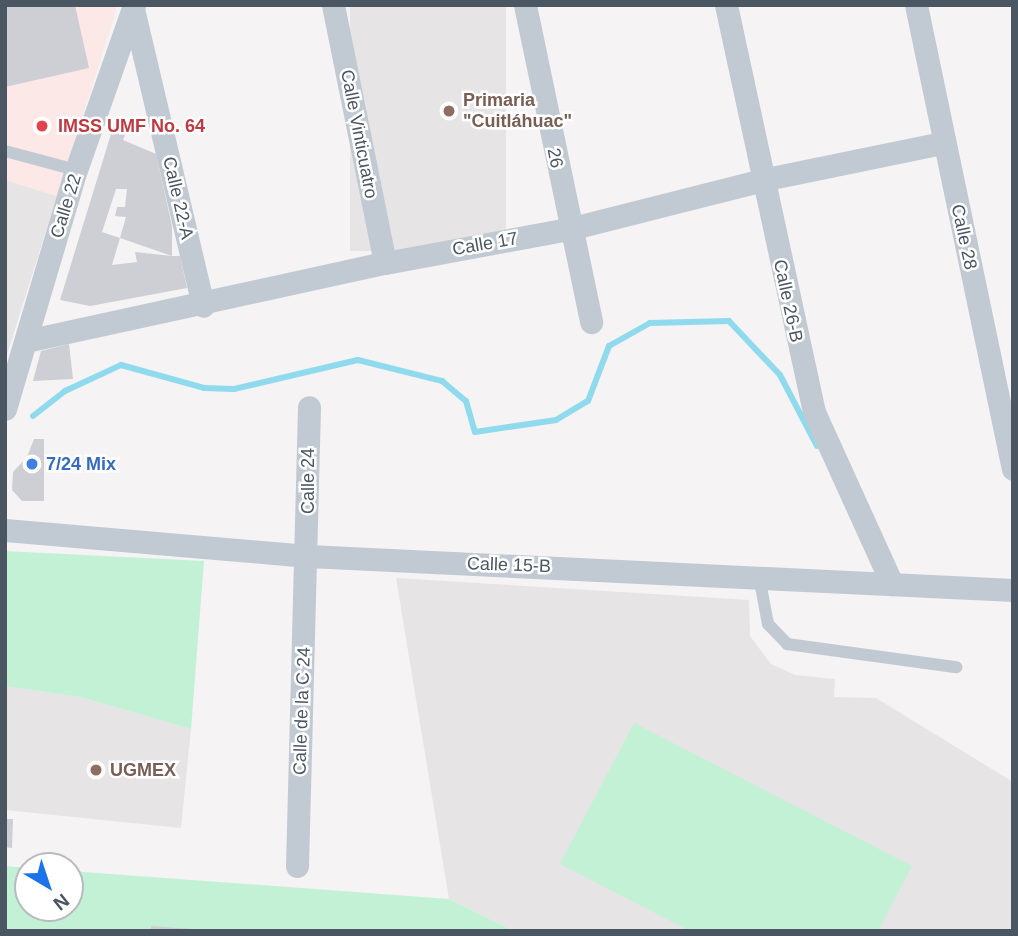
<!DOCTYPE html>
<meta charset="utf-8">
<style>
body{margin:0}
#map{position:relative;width:1018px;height:936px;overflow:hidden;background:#f5f3f3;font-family:Arial,sans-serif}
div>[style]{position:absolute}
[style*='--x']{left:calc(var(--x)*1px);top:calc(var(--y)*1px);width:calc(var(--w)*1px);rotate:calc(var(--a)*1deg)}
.education>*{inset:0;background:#e6e4e5;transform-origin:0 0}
.medical>*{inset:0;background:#fce8e6}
.green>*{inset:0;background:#c3f1d5}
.stream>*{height:6px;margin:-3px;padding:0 3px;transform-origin:3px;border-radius:3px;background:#90daee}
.building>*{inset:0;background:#cdcfd5}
.service>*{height:12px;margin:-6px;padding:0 6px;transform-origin:6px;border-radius:6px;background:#c1cad2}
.minor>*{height:23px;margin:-11.5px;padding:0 11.5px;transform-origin:11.5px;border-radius:11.5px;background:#c1cad2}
.dots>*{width:19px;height:19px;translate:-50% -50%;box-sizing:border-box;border:4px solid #fff;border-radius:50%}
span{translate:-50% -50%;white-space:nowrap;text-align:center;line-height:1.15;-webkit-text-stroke:5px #fff;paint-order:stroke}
.education-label{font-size:18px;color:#785e54;font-weight:700}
.left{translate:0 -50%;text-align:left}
.health-label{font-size:18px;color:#be3a42;font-weight:700}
.street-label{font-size:18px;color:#4a5661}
.shop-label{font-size:18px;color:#366cbe;font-weight:700}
.frame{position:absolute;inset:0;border:7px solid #4a5661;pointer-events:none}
.north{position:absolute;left:14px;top:852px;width:70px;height:70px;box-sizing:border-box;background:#fff;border:2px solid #b7bbc0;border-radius:50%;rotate:141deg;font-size:19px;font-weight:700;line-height:28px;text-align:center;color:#4a5661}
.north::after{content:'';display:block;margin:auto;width:24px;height:32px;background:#1a73e8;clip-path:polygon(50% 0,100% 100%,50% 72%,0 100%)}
</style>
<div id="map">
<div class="education">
<div style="left:350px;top:5px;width:156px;height:246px"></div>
<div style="clip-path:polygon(5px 180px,57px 196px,5px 361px)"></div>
<div style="clip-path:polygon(396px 578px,749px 600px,750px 636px,771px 664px,795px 675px,835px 679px,834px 697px,876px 698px,1013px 782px,1013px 931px,514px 931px,449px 899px)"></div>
<div style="clip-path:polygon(5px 686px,80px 697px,191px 729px,181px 828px,5px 810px)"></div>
</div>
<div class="medical">
<div style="clip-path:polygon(5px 5px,118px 5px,57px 196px,5px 180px)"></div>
</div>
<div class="green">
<div style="clip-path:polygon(5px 551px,204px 561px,191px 729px,80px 697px,5px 686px)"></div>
<div style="clip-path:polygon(634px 723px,912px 866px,878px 931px,690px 931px,560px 864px)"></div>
<div style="clip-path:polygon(5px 866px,28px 868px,28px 908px,70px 908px,70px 871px,449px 899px,514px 931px,5px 931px)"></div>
</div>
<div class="stream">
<div style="--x:33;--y:416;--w:41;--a:-38"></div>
<div style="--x:65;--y:391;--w:62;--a:-24.9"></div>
<div style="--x:121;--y:365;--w:86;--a:15.5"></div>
<div style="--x:204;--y:388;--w:30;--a:2"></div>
<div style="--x:234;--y:389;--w:127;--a:-13.2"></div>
<div style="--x:358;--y:360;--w:87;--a:14"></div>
<div style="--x:442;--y:381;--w:31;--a:40"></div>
<div style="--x:466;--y:401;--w:32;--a:74"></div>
<div style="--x:475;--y:432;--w:82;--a:-8.4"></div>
<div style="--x:556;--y:420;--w:37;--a:-31"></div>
<div style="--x:588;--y:401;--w:59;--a:-69.1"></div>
<div style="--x:609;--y:346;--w:47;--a:-29.3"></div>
<div style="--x:650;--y:323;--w:79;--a:-1.5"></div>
<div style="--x:729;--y:321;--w:74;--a:46.6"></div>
<div style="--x:780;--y:375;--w:80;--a:62.5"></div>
</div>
<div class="building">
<div style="clip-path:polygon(5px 5px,75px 5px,89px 68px,5px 87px)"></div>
<div style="clip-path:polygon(evenodd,115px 121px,128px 127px,123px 140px,156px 154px,172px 226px,172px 256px,180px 256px,187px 288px,90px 306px,60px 300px,115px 121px,116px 189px,127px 189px,125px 207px,117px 207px,115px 216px,126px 217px,120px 238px,102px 232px,116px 189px,115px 121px,120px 238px,172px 256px,135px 252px,137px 262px,112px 265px,120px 238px)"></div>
<div style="clip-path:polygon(69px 344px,73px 379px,33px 381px,41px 351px)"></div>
<div style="clip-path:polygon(34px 439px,44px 439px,44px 501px,22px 501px,12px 490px,13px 472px,27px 457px)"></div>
<div style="clip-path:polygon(5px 819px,13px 819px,12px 848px,5px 847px)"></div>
<div style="clip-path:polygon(151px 926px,192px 929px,192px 931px,151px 931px)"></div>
</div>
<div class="service">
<div style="--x:5;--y:151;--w:73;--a:15"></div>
<div style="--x:759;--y:576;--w:49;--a:79.4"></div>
<div style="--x:768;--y:624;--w:28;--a:46"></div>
<div style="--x:787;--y:644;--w:171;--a:7.8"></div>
</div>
<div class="minor">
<div style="--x:333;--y:5;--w:263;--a:78.6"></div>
<div style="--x:525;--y:5;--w:324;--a:78.2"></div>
<div style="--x:726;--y:5;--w:416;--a:77.8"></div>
<div style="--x:814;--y:412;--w:189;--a:65.6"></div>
<div style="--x:916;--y:5;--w:474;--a:78.2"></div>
<div style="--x:133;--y:9;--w:305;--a:76.7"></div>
<div style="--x:26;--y:341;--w:367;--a:-12.3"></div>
<div style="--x:385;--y:263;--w:187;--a:-10.5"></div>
<div style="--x:569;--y:229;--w:199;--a:-14.2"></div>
<div style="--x:762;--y:180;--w:185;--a:-11.6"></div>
<div style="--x:5;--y:409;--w:249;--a:-73.5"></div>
<div style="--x:76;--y:170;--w:175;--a:-70.6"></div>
<div style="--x:5;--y:530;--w:304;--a:4.9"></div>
<div style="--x:308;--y:556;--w:706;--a:2.76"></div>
<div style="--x:297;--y:866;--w:459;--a:-88.5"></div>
</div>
<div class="dots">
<div style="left:449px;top:111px;background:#8d6e63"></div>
<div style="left:42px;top:126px;background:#e0444e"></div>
<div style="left:32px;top:464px;background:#3f7fe0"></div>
<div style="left:96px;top:770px;background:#8d6e63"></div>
</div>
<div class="education-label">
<span class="left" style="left:463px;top:111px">Primaria<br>"Cuitláhuac"</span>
<span class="left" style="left:110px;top:770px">UGMEX</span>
</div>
<div class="health-label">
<span class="left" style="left:58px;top:126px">IMSS UMF No. 64</span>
</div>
<div class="street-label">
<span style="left:359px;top:134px;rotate:79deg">Calle Vinticuatro</span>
<span style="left:555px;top:158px;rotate:79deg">26</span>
<span style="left:178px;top:198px;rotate:77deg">Calle 22-A</span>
<span style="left:66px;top:206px;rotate:-73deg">Calle 22</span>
<span style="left:964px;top:237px;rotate:78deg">Calle 28</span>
<span style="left:485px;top:244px;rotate:-10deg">Calle 17</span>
<span style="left:788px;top:301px;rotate:78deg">Calle 26-B</span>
<span style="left:308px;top:481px;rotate:-90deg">Calle 24</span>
<span style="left:509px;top:565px;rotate:2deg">Calle 15-B</span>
<span style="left:302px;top:711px;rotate:-88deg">Calle de la C 24</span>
</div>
<div class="shop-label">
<span class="left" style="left:46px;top:464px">7/24 Mix</span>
</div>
<div class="frame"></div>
<div class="north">N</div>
</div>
